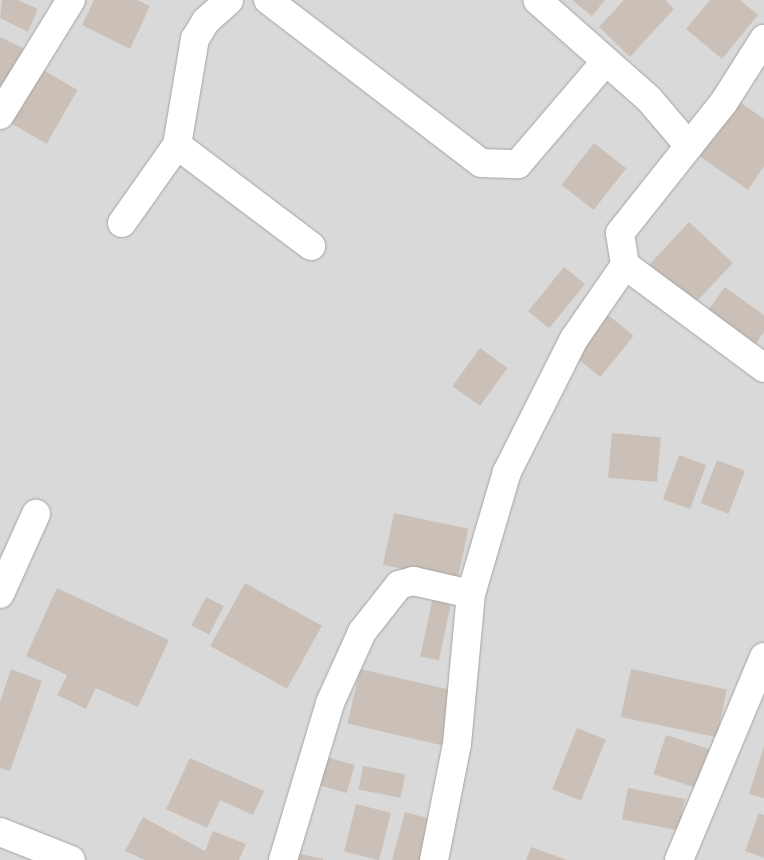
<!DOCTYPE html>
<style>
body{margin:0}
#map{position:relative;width:764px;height:860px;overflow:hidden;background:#efebe1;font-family:"Work Sans",sans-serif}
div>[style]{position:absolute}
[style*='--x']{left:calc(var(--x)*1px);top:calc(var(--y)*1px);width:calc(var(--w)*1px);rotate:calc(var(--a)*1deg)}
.residential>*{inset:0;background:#dad9d9;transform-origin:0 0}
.building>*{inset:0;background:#cbc0b7;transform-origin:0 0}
.roads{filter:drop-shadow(0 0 1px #a3a3a3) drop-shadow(0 0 1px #a3a3a3)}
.minor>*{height:28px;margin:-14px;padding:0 14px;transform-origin:14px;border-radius:14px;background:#fff}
span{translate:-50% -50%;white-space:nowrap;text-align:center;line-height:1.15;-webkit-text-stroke:5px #fff;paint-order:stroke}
</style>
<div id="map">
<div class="residential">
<div style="left:0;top:0;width:764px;height:860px"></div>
</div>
<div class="building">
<div style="clip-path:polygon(2px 0,18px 0,38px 9px,28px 32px,0 18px)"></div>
<div style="clip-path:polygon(94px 0,137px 0,150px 6px,130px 49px,82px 25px)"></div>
<div style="clip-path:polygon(572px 0,605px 0,592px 16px)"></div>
<div style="clip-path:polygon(624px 0,665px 0,674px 9px,630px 57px,599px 27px)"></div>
<div style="clip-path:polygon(710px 0,740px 0,758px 15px,722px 59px,686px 29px)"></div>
<div style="clip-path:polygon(0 37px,25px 49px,3px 94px,0 93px)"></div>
<div style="left:36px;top:66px;width:48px;height:62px;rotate:30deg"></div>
<div style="clip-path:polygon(737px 100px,764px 119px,764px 166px,748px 190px,698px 155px)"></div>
<div style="left:594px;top:143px;width:41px;height:53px;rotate:38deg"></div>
<div style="left:689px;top:222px;width:60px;height:58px;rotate:43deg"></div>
<div style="left:564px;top:267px;width:27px;height:57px;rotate:39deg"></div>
<div style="clip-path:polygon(725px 287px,764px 315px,764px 332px,753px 348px,706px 313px)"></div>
<div style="left:608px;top:315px;width:33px;height:53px;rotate:39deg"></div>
<div style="left:480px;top:348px;width:34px;height:47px;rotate:36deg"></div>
<div style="left:612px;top:433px;width:49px;height:45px;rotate:5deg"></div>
<div style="left:679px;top:455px;width:29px;height:47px;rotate:20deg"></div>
<div style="left:717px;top:460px;width:30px;height:46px;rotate:21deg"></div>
<div style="left:394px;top:513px;width:76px;height:53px;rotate:12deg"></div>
<div style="left:245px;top:583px;width:88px;height:72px;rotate:29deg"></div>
<div style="clip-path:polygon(57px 588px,169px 640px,138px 707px,96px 688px,86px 709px,57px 695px,67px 675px,26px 656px)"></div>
<div style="left:434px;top:592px;width:19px;height:66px;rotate:12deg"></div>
<div style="left:206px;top:597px;width:20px;height:32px;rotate:27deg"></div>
<div style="clip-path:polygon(11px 669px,42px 681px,10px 771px,0 768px,0 702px)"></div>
<div style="left:360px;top:669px;width:101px;height:56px;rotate:13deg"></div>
<div style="left:631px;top:669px;width:98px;height:49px;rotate:12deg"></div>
<div style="left:577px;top:728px;width:31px;height:66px;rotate:22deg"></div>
<div style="left:666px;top:735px;width:47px;height:41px;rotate:18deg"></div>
<div style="clip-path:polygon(764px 746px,764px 798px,749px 794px)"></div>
<div style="left:323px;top:756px;width:33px;height:29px;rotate:16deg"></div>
<div style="clip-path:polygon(190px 758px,264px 791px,253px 815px,220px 800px,207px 828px,166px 809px)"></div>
<div style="left:363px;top:766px;width:43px;height:24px;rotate:11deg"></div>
<div style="left:628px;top:788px;width:58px;height:32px;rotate:11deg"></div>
<div style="left:356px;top:804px;width:36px;height:49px;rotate:14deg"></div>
<div style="clip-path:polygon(405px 812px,431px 819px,420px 860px,392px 860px)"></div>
<div style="clip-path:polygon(759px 813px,764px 815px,764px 858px,745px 851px)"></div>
<div style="clip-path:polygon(143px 817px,205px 851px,213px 831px,246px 844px,239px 860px,145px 860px,125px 851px)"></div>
<div style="clip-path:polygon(531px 847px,567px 860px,526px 860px)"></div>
<div style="clip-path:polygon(291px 852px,323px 859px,323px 860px,290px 860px)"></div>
</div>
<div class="roads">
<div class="minor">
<div style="--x:268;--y:0;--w:268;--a:37.4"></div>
<div style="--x:481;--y:163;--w:37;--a:2"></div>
<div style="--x:518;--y:164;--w:134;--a:-49.5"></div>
<div style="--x:0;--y:115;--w:135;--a:-58.3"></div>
<div style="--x:177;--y:145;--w:168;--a:37"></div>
<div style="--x:689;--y:146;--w:56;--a:-51.5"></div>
<div style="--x:724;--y:102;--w:75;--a:-57.6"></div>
<div style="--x:122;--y:223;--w:95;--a:-54.8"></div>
<div style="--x:177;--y:145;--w:108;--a:-80.4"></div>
<div style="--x:195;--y:39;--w:21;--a:-59"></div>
<div style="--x:206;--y:21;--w:31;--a:-42"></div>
<div style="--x:625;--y:265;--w:173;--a:36.5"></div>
<div style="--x:0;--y:594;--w:88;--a:-65.8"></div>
<div style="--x:0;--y:832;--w:76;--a:21.5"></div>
<div style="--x:283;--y:860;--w:164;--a:-73.3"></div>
<div style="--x:330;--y:703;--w:78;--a:-65.7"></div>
<div style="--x:362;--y:632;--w:60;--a:-51.8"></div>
<div style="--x:399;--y:585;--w:15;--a:-16"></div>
<div style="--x:413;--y:581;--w:59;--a:12.6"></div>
<div style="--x:434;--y:860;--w:118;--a:-78.8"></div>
<div style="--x:457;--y:744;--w:151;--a:-84.7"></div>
<div style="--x:471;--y:594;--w:127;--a:-73.6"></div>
<div style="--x:507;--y:472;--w:149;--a:-63.3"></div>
<div style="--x:574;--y:339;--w:90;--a:-55.4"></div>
<div style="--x:625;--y:265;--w:32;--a:-99"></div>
<div style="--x:620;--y:233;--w:111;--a:-51.6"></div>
<div style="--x:689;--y:146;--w:62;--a:-130.4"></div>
<div style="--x:649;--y:99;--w:149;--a:-138.5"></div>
<div style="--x:679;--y:860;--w:220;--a:-67.3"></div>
</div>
</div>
</div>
